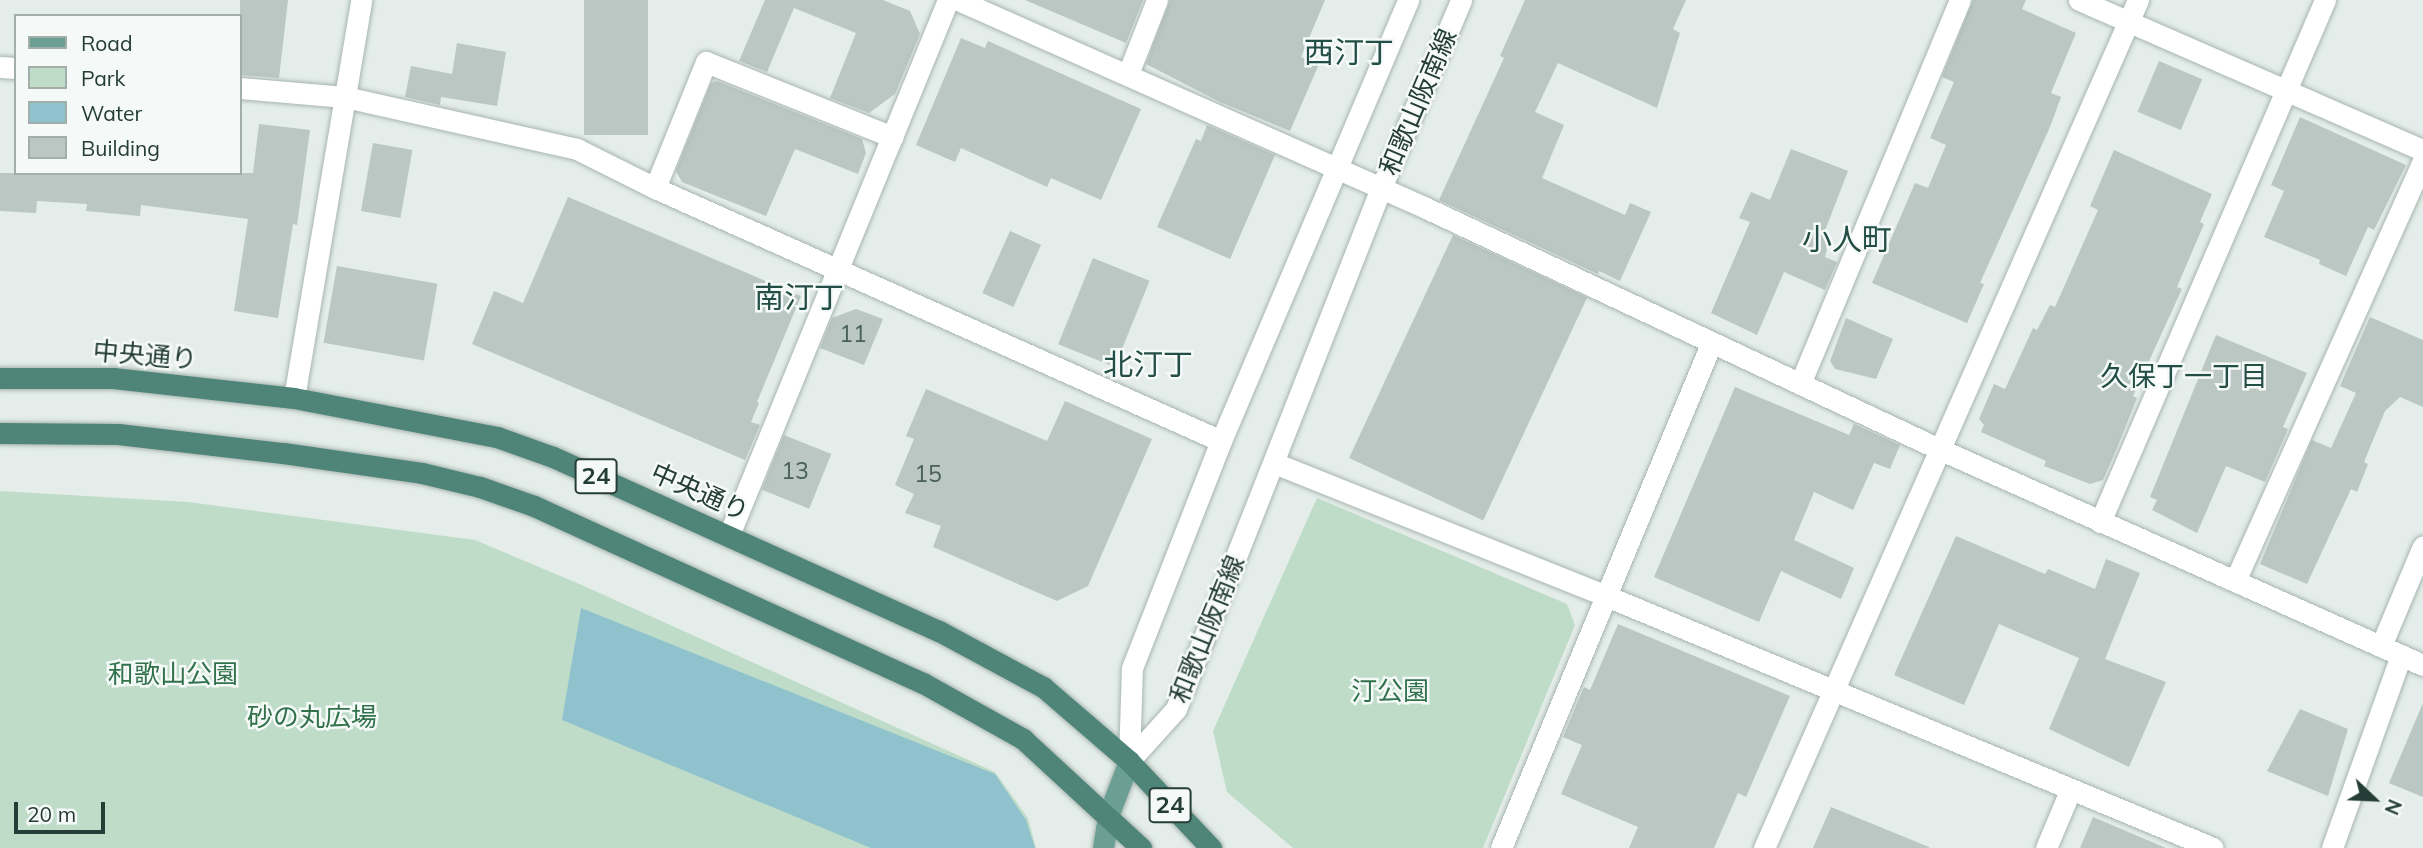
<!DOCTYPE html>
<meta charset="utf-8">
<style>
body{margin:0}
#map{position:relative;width:2423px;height:848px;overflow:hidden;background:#e4ede9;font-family:Mulish,"Noto Sans JP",sans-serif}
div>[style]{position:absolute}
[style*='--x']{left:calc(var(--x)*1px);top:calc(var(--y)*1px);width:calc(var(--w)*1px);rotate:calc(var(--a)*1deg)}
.green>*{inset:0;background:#bfdcc8}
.water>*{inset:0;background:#90c2ce}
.building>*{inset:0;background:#bac7c2;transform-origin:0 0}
.roads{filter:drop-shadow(0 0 2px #a7b5b0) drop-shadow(0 0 2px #a7b5b0)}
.minor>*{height:21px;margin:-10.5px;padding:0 10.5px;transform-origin:10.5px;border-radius:10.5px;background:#fff}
.secondary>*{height:21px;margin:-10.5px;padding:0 10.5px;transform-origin:10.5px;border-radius:10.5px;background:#fff}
.primary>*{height:21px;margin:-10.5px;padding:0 10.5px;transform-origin:10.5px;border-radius:10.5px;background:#6c9f94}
.trunk>*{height:21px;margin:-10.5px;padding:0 10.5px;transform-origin:10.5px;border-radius:10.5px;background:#4f8479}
span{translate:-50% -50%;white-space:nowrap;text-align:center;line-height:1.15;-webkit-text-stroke:5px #f5f9f7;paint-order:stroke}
.number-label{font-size:23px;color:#4a605a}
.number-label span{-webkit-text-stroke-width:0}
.shield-label span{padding:2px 5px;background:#f5f9f7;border:2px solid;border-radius:5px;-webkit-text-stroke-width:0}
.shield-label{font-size:24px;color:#253d37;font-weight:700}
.street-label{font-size:26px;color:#253d37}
.park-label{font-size:26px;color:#31724c}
.neighbourhood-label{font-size:28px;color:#224e45}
.quarter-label{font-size:30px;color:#224e45}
.legend{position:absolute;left:14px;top:14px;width:228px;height:161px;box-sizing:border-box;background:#f5f9f7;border:2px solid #a2aeaa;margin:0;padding:9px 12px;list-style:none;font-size:21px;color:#253d37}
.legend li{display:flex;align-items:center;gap:14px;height:35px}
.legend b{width:35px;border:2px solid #a2aeaa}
.north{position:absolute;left:2339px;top:764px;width:70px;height:70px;-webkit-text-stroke:5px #f5f9f7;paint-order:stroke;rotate:113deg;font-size:19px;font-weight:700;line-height:28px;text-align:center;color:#253d37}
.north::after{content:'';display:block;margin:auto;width:24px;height:32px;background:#253d37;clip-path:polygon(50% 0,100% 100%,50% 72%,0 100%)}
.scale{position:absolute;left:14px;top:802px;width:91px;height:32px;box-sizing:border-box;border:4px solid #253d37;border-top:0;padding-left:9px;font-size:21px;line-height:24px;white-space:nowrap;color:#253d37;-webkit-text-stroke:5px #f5f9f7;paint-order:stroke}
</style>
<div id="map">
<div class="green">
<div style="clip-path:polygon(0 491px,188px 502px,475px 540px,584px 586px,995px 772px,1028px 818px,1036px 848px,0 848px)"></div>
<div style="clip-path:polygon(1317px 498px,1567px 604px,1575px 625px,1483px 848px,1293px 848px,1227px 792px,1213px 731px)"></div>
</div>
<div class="water">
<div style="clip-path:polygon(581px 608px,995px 774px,1026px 820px,1035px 848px,871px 848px,562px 720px)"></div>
</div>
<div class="building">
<div style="clip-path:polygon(240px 0,288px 0,279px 78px,240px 75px)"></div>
<div style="left:584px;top:0;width:64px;height:135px"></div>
<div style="clip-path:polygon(765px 0,883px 0,910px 11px,920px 34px,895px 94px,869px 113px,830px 98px,856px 33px,794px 8px,767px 72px,739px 61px)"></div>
<div style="clip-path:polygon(1025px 0,1143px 0,1126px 43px)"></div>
<div style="clip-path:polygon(1170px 0,1325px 0,1301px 57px,1319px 64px,1290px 131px,1218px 101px,1146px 64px)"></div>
<div style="clip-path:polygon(1525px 0,1686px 0,1673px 29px,1680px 33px,1657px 108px,1558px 63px,1535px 112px,1564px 125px,1542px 178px,1625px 215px,1630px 203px,1651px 212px,1620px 281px,1599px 271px,1598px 274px,1439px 200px,1504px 58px,1500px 56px)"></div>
<div style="clip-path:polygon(1973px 0,2026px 0,2022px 9px,2076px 33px,2051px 93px,2061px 97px,2050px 127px,1980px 283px,1984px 284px,1967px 323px,1872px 283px,1915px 183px,1928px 188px,1946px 145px,1930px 138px,1954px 82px,1942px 77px)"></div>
<div style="clip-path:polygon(961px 38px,985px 48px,988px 41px,1141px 109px,1101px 200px,1051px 178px,1047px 187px,961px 148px,955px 162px,916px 145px)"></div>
<div style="clip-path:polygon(457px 43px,506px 52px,497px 106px,441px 97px,440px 105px,405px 97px,411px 66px,452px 74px)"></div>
<div style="left:2159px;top:61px;width:47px;height:55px;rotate:23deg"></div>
<div style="clip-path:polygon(717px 81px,862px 139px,866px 153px,858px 174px,795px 149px,766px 216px,682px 182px,676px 171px,711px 83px)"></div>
<div style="clip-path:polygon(2300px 117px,2406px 165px,2374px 230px,2368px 227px,2346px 276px,2319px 264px,2320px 260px,2264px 237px,2284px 191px,2271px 185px)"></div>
<div style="clip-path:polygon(259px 124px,310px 130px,297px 225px,293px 224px,278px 318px,234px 311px,248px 219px,141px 205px,140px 216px,86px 211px,87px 204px,37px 201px,36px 213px,0 211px,0 173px,253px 173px)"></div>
<div style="clip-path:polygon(1207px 125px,1275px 155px,1230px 259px,1157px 227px,1196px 139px,1201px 141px)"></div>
<div style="left:373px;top:143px;width:40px;height:69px;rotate:10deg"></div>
<div style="clip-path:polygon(1791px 149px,1848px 171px,1823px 236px,1828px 245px,1825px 257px,1837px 262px,1825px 290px,1784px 272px,1757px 335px,1711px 313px,1750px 222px,1739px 218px,1751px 192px,1770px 200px)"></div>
<div style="clip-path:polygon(2114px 150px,2212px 194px,2200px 222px,2204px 224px,2177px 287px,2182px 289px,2133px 396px,2137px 398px,2117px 448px,2103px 480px,2090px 484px,2044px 466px,2046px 461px,1981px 432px,1984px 425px,1979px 419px,1994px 384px,2005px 389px,2033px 328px,2037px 330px,2050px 305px,2055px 307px,2098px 210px,2090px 206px)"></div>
<div style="clip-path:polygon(568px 197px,801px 296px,757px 402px,759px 403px,751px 422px,760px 425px,745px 460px,472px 344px,494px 291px,523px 303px)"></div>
<div style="left:1010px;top:231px;width:34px;height:68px;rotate:24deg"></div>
<div style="left:1453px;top:235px;width:148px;height:246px;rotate:25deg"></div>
<div style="left:1093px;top:258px;width:61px;height:93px;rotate:22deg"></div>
<div style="left:337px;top:266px;width:102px;height:78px;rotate:10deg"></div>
<div style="clip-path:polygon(856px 309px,883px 319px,864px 365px,820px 348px,832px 318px)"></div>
<div style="clip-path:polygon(2370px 317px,2423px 340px,2423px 407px,2400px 397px,2385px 411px,2364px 462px,2368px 464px,2357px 492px,2351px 489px,2307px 584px,2260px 564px,2312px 440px,2331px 448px,2356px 393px,2340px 386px)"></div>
<div style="clip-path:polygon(1846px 318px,1893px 339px,1876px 379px,1835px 369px,1830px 361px)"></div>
<div style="clip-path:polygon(2216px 335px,2307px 373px,2283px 427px,2288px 429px,2265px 482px,2226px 466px,2197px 533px,2152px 510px,2157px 500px,2150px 497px)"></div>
<div style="clip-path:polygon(1735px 387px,1849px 435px,1854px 424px,1900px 445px,1890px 469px,1874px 463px,1853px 510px,1814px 492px,1794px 540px,1854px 568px,1841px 599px,1781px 571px,1759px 622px,1654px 577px)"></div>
<div style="clip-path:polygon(926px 389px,1047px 441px,1065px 401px,1152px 439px,1088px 586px,1057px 601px,933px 547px,941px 526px,905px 513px,914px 494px,895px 485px,914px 439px,906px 436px)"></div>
<div style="left:784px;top:435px;width:51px;height:59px;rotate:22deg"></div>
<div style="clip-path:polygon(1956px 536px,2045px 574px,2048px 569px,2095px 589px,2106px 559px,2140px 573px,2105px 659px,2166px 682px,2129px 767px,2049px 729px,2079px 658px,1999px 624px,1964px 705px,1894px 675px)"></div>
<div style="clip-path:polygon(1618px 624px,1790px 696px,1746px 797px,1738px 793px,1714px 848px,1629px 848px,1638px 827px,1561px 794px,1582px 745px,1563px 737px,1584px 687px,1590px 690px)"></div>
<div style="clip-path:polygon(2423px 703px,2423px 797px,2389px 783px)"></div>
<div style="clip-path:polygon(2300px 709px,2348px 729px,2328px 796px,2267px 771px)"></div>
<div style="clip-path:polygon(1831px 807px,1929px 847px,1929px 848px,1813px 848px)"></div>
<div style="clip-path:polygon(2093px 817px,2166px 848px,2080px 848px)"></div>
</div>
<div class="roads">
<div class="minor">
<div style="--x:958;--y:0;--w:512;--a:23.96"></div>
<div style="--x:1426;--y:208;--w:567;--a:25.16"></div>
<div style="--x:1939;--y:449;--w:530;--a:24.05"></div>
<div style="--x:2079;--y:0;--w:375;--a:23.6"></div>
<div style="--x:0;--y:67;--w:16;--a:4"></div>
<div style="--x:1128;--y:74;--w:79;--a:-68.6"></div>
<div style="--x:240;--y:88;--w:105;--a:4.9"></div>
<div style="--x:345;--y:97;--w:238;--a:12.6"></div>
<div style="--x:577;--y:149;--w:87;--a:26.6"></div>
<div style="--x:655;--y:188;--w:620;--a:24.08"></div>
<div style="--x:655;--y:188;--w:136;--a:-68"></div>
<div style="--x:706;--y:62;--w:201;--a:21.9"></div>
<div style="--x:1800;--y:384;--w:416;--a:-67.4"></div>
<div style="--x:294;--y:398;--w:404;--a:-80.4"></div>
<div style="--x:1274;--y:463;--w:355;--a:21.8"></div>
<div style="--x:1604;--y:595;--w:659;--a:22.56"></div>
<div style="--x:2100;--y:522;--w:568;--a:-66.68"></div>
<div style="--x:729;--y:535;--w:578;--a:-67.74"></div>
<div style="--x:2235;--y:581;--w:461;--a:-65.9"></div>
<div style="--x:2381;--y:646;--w:108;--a:-67.2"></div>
<div style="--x:1501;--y:848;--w:546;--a:-67.38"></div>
<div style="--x:1764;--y:848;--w:927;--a:-66.2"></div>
<div style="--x:2046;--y:848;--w:62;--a:-67.2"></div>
<div style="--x:2332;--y:848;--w:205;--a:-70.3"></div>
</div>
<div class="secondary">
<div style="--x:1129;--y:761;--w:70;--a:-47.9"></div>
<div style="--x:1176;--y:709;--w:560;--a:-68.52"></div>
<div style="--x:1381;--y:188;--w:204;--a:-66.9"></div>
<div style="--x:1129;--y:761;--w:93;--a:-88.2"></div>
<div style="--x:1132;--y:668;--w:244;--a:-68.6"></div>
<div style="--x:1221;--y:441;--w:479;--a:-67"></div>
</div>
<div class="primary">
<div style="--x:1103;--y:848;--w:32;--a:-81"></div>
<div style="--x:1108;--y:816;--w:59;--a:-69.1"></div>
</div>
<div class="trunk">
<div style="--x:0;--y:378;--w:113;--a:0"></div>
<div style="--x:113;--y:378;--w:182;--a:6.3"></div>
<div style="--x:294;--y:398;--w:207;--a:10.9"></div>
<div style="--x:497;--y:437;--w:59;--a:19.7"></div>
<div style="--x:553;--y:457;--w:423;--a:24.3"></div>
<div style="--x:939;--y:631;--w:118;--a:28.3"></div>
<div style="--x:1043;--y:687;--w:113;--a:40.7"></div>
<div style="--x:1129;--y:761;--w:120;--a:46.7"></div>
<div style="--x:0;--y:433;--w:118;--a:0.5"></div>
<div style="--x:118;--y:434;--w:166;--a:6.6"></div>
<div style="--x:283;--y:453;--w:140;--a:8.2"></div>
<div style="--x:422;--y:473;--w:60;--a:13.6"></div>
<div style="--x:480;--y:487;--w:57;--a:19.4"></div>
<div style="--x:534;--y:506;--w:427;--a:24.5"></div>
<div style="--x:923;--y:683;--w:115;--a:29.2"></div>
<div style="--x:1023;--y:739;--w:161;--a:42.7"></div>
</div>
</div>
<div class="number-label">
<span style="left:853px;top:334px">11</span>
<span style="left:795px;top:471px">13</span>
<span style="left:928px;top:474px">15</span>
</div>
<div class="shield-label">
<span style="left:596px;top:476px">24</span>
<span style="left:1170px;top:805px">24</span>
</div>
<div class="street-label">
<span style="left:1418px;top:102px;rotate:-67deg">和歌山阪南線</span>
<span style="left:145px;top:355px;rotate:5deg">中央通り</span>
<span style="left:700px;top:492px;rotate:24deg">中央通り</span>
<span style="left:1207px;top:629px;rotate:-68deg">和歌山阪南線</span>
</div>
<div class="park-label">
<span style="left:173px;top:674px">和歌山公園</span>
<span style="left:1390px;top:691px">汀公園</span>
<span style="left:312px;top:717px">砂の丸広場</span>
</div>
<div class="neighbourhood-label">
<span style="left:2184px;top:376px">久保丁一丁目</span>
</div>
<div class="quarter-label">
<span style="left:1349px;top:52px">西汀丁</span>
<span style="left:1847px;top:239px">小人町</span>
<span style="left:799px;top:297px">南汀丁</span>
<span style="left:1148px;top:364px">北汀丁</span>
</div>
<ul class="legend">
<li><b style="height:9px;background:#6c9f94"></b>Road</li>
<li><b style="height:19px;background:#bfdcc8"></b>Park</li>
<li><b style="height:19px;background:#90c2ce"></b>Water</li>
<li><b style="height:19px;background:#bac7c2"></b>Building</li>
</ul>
<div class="north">N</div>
<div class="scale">20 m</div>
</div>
